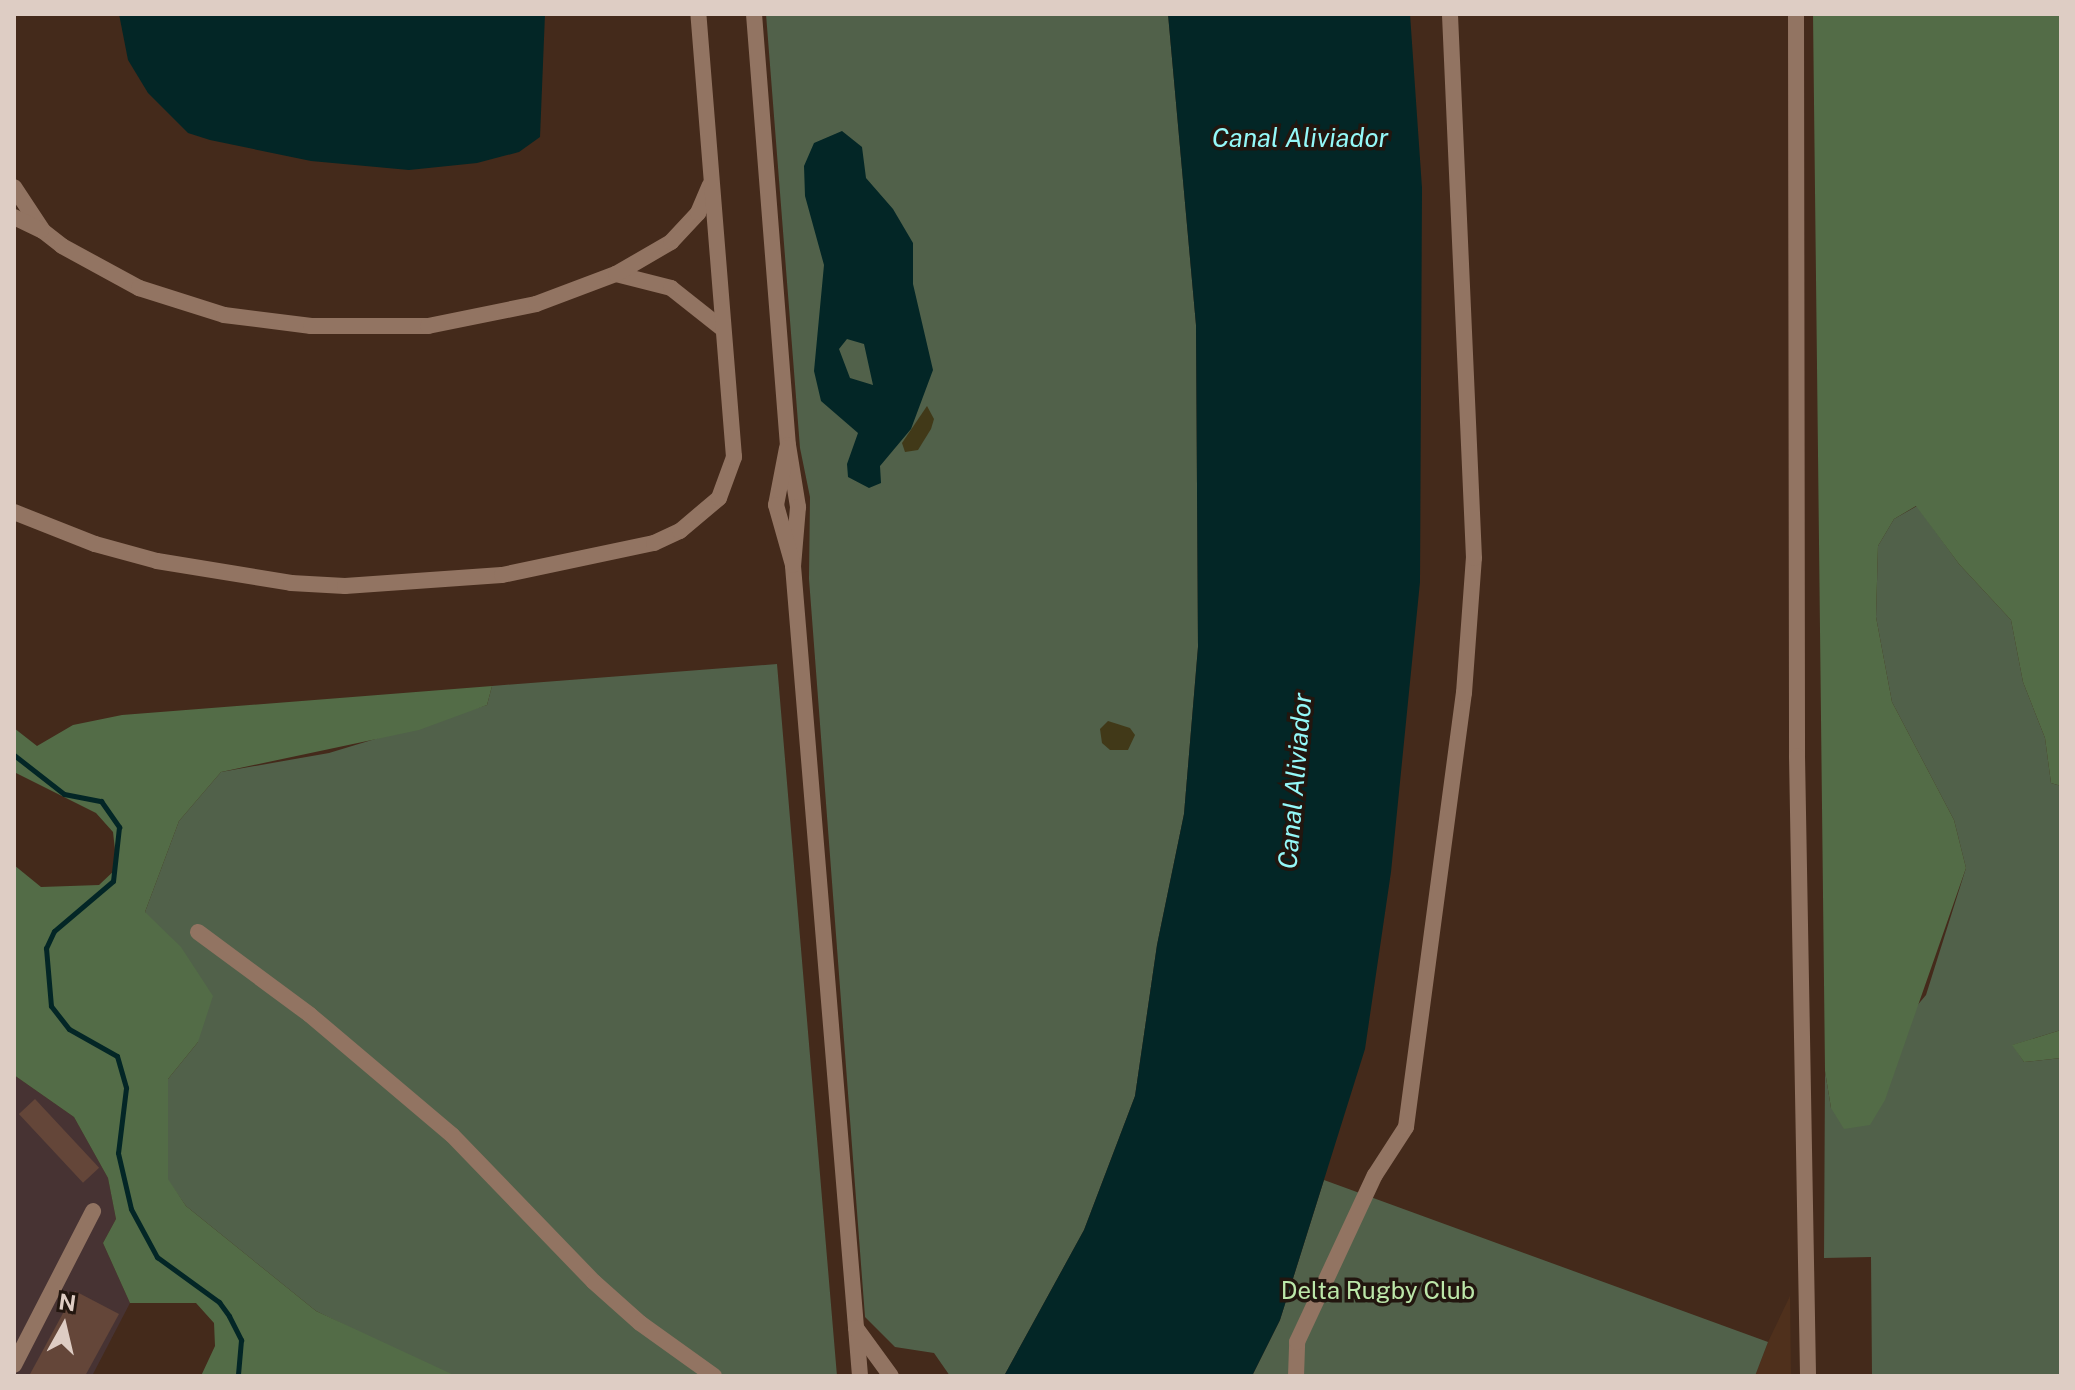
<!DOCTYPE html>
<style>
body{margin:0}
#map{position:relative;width:2075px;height:1390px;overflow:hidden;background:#442a1b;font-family:"Public Sans",sans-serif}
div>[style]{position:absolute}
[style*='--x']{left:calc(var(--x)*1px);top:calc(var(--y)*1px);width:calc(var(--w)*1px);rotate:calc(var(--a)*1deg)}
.built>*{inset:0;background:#4f301c}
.industrial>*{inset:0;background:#473333}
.green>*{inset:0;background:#51614a}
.forest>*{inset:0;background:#536c47}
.sand>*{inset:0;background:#413918}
.water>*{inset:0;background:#032626}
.stream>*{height:5px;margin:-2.5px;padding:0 2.5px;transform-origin:2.5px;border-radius:2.5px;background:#032626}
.building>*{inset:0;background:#644639;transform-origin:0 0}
.minor>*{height:16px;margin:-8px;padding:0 8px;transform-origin:8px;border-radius:8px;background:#927462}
span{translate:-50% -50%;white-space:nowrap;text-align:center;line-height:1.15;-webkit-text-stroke:7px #22160f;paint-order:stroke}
.park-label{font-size:24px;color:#bce7a9}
.water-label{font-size:26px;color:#94f8f8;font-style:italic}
.frame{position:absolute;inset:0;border:16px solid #decdc4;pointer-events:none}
.north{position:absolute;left:24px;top:1286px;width:80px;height:80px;-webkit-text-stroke:6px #22160f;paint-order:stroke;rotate:8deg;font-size:22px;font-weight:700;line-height:32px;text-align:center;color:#decdc4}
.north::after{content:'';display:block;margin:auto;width:28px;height:36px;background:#decdc4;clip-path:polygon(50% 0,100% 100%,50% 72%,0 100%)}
</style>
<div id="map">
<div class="built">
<div style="clip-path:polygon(1790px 1296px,1791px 1376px,1755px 1376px,1768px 1342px)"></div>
</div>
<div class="industrial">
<div style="clip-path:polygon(14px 1075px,74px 1117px,108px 1178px,116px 1219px,103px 1243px,130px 1303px,92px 1376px,14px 1376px)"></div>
</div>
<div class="green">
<div style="clip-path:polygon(766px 14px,1168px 14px,1196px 325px,1198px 647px,1184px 814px,1157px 945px,1135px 1096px,1084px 1230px,1004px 1376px,950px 1376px,934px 1353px,895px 1347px,865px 1317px,809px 579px,810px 497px,800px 448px)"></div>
<div style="clip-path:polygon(1917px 506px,1959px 564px,2011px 620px,2023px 682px,2045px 738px,2051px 783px,2061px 786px,2061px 1030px,2013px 1045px,2024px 1062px,2061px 1058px,2061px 1376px,1872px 1376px,1871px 1257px,1824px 1258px,1825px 1071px,1831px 1108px,1926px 995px,1966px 868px,1954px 820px,1892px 702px,1876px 617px,1878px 546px,1894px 519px)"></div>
<div style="clip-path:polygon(777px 664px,837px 1376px,445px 1374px,316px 1311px,186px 1206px,167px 1179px,164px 1117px,168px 1079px,198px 1042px,145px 912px,179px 821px,221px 772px,329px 753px,487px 705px,492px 686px)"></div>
<div style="clip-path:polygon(1324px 1180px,1768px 1342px,1755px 1376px,1252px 1376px,1280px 1320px)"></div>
</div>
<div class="forest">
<div style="clip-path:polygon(1813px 14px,2061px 14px,2061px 786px,2051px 783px,2045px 738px,2023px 682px,2011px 620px,1959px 564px,1916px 506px,1894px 519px,1878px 546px,1876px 617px,1892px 702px,1954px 820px,1966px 868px,1885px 1100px,1870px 1125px,1844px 1129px,1831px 1108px,1825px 1071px)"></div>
<div style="clip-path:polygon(492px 686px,487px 705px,419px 730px,221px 772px,179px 821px,145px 912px,181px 947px,213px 996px,198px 1042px,168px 1079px,168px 1179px,186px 1206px,316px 1311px,456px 1376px,201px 1376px,215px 1346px,214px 1323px,196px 1303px,130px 1303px,103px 1243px,116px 1219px,108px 1178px,74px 1117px,14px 1075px,14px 865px,41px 887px,99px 885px,117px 868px,113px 832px,96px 813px,14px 772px,14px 728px,37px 746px,73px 725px,122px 715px)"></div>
<div style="clip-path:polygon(2061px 1030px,2061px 1058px,2024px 1062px,2012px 1045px)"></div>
</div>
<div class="sand">
<div style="clip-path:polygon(927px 406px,934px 419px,931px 429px,918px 450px,905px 452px,902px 443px)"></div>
<div style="clip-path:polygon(1108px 721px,1130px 728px,1135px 735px,1128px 750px,1110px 750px,1102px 743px,1100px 729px)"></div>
</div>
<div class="water">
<div style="clip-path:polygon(119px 14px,545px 14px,540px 137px,519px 152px,477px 163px,409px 170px,311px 161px,210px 140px,188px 133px,148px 93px,128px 60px)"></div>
<div style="clip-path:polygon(1168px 14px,1410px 14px,1422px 188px,1420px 582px,1391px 872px,1365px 1049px,1280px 1320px,1252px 1376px,1004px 1376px,1084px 1230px,1135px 1096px,1157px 945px,1184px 814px,1198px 647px,1196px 325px)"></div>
<div style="clip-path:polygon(evenodd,842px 131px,862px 147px,866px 178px,893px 209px,913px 243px,913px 284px,933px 370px,911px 429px,880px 466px,881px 483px,869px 488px,848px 477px,847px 464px,858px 433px,821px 401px,814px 371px,824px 265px,805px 196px,804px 166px,814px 143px,842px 131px,847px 339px,864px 344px,873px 385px,850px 378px,839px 349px,847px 339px)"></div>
</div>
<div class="stream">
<div style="--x:14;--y:755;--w:63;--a:38"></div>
<div style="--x:64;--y:794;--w:38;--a:11"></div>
<div style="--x:101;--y:801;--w:32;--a:55"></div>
<div style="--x:119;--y:827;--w:54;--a:96.3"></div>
<div style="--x:113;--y:881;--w:77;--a:139.7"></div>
<div style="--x:54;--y:931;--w:19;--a:115"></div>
<div style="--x:46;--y:948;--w:58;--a:85.1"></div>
<div style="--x:51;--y:1006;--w:29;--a:52"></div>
<div style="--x:69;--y:1029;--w:55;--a:29.4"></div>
<div style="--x:117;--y:1056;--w:33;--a:74"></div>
<div style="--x:126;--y:1088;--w:65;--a:97"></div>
<div style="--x:118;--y:1153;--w:57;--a:76.9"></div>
<div style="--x:131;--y:1209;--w:55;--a:61.6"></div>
<div style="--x:157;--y:1257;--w:77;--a:36"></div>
<div style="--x:219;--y:1302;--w:17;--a:54"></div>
<div style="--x:229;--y:1316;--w:27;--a:63"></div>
<div style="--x:241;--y:1340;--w:36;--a:95"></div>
</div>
<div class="building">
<div style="left:35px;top:1099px;width:94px;height:22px;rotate:47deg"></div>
<div style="clip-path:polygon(75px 1291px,119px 1314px,85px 1376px,29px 1376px)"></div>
</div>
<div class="minor">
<div style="--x:754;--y:14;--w:432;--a:85.5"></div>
<div style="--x:788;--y:445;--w:63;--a:80.8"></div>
<div style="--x:798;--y:507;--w:59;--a:94.8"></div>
<div style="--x:793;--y:566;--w:813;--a:85.27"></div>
<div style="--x:1796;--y:14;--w:742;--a:89.92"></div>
<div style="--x:1797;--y:756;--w:620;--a:88.98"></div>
<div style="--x:14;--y:187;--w:53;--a:56.6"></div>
<div style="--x:43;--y:231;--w:24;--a:38"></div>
<div style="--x:62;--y:246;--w:88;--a:28.6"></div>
<div style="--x:139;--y:288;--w:89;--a:17.6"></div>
<div style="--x:224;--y:315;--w:88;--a:7.2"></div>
<div style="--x:311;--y:326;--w:117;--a:0"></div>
<div style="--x:428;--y:326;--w:110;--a:-11.5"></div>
<div style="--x:536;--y:304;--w:85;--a:-20.6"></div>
<div style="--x:616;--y:274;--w:57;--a:14.3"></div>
<div style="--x:671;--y:288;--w:66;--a:38.3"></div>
<div style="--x:14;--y:217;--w:30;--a:26"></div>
<div style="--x:616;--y:274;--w:64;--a:-30.2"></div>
<div style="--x:671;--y:242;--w:40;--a:-47"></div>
<div style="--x:698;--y:213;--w:30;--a:-67"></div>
<div style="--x:787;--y:448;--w:58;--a:100.9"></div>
<div style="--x:776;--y:505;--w:62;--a:74.2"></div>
<div style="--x:14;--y:512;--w:87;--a:21.6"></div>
<div style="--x:95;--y:544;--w:64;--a:15.3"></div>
<div style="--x:157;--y:561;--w:136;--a:9.3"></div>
<div style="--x:291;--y:583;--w:54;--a:3.2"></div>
<div style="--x:345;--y:586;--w:157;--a:-4"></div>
<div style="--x:502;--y:575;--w:155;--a:-11.9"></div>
<div style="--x:654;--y:543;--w:29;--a:-25"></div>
<div style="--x:680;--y:531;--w:51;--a:-40.2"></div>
<div style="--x:719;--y:498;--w:44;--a:-69.9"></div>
<div style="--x:734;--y:457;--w:444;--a:-94.6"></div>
<div style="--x:198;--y:932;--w:139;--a:36.5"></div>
<div style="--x:310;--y:1015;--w:186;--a:40.2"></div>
<div style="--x:452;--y:1135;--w:204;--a:46"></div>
<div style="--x:594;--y:1282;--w:62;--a:41.7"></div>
<div style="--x:640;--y:1323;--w:91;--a:35.6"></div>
<div style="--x:856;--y:1328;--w:59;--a:53.9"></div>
<div style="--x:14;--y:1365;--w:173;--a:-62.8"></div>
<div style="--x:1296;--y:1376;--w:34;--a:-88"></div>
<div style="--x:1297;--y:1342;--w:184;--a:-65"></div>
<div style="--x:1375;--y:1175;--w:57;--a:-57.1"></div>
<div style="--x:1406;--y:1127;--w:438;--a:-82.4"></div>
<div style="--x:1464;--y:693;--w:135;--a:-85.8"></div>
<div style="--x:1474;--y:558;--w:545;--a:-92.53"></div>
</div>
<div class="park-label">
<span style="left:1378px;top:1291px">Delta Rugby Club</span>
</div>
<div class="water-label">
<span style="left:1300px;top:138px">Canal Aliviador</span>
<span style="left:1295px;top:781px;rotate:-85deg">Canal Aliviador</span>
</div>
<div class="frame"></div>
<div class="north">N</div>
</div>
